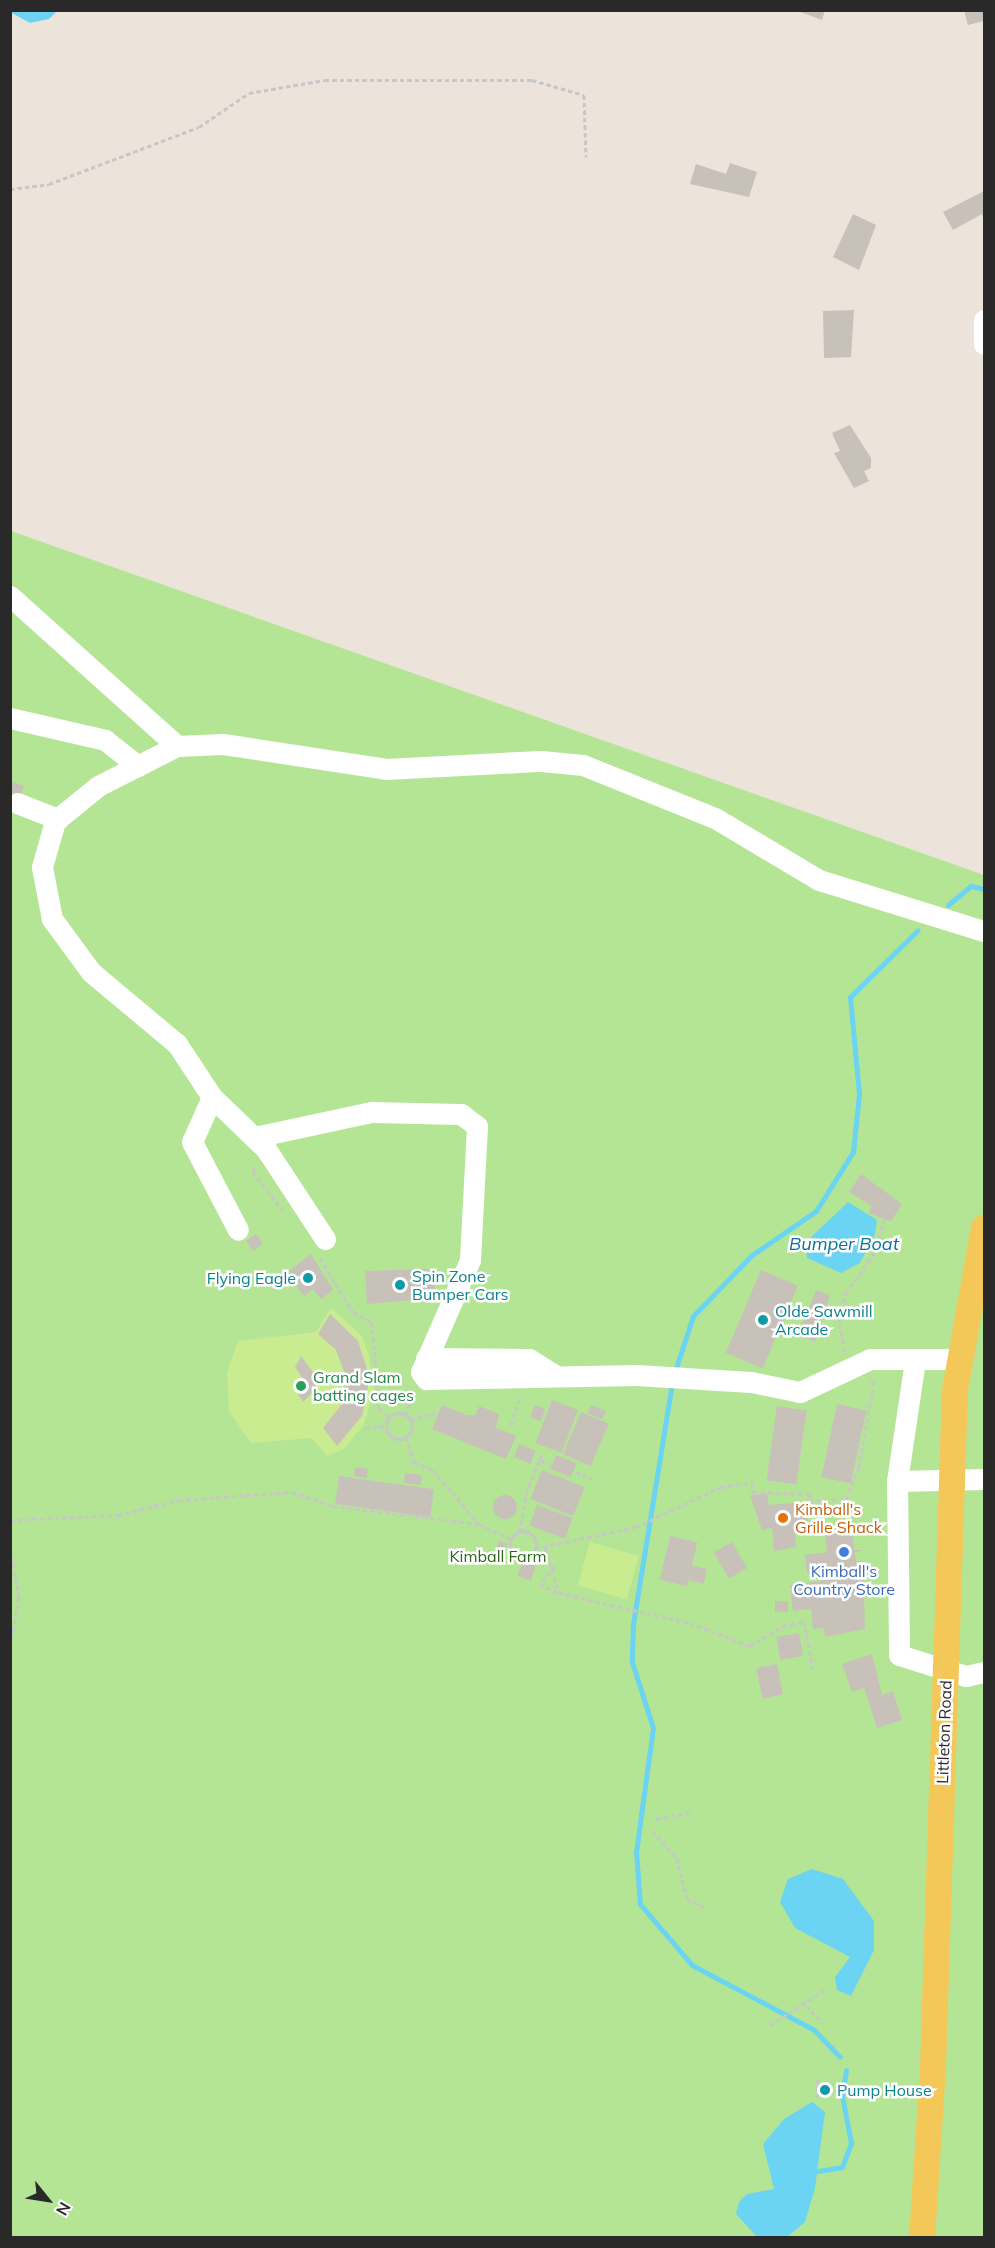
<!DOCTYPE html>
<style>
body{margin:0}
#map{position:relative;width:995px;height:2248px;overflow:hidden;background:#ece4db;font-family:Mulish,sans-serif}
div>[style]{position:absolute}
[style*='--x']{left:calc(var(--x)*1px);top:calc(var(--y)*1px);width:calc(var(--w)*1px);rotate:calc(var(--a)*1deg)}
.green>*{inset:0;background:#b4e595}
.pitch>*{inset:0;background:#caec91;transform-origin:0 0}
.water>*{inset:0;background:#6ad4f2}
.stream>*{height:5px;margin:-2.5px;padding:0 2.5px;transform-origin:2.5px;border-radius:2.5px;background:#6ad4f2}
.building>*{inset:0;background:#c7c1ba;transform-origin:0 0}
.round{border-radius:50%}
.path>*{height:3px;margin-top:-1.5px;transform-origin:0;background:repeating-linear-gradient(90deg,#c7c7c7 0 4.5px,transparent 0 7.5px)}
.path>.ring{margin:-1.5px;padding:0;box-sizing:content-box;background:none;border:3px solid #c7c7c7;border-radius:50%}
.minor>*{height:21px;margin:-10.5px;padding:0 10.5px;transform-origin:10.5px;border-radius:10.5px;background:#fff}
.major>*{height:26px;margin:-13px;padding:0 13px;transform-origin:13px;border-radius:13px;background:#f4c858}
.dots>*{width:16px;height:16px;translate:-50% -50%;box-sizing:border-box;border:3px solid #fff;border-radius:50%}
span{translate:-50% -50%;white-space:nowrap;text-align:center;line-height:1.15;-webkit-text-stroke:5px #fff;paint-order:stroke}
.culture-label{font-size:16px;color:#0d838f}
.left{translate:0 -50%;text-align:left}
.right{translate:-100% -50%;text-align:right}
.leisure-label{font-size:16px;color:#27864d}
.food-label{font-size:16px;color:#c56008}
.park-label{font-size:16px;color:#2c6818}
.shop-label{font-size:16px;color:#366cbe}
.street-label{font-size:16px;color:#292929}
.water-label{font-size:18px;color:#0a719d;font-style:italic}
.frame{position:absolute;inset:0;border:12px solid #292929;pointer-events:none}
.north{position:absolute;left:18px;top:2170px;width:60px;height:60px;-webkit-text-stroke:4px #fff;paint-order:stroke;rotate:120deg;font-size:16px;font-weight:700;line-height:24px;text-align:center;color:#292929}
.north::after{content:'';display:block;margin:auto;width:21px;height:27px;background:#292929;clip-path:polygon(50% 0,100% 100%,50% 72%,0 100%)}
</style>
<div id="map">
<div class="green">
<div style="clip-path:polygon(11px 531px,984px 875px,984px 2237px,11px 2238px)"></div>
</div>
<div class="pitch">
<div style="clip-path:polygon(331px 1308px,362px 1336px,369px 1356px,374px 1390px,364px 1424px,344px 1449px,327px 1456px,312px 1438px,251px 1443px,229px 1411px,227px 1373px,238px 1341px,316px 1332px)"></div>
<div style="left:590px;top:1542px;width:51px;height:45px;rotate:16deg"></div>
</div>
<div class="water">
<div style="clip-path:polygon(57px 11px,49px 19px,30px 23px,10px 12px)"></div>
<div style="clip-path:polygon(848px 1202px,877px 1220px,875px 1234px,860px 1263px,841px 1273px,807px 1258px,806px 1242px)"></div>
<div style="clip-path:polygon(812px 1869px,843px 1879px,874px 1921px,874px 1950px,851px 1996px,837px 1990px,835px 1977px,850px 1957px,795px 1928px,780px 1902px,788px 1879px)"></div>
<div style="clip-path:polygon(812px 2102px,825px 2112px,815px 2188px,805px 2222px,787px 2237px,757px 2237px,736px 2214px,739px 2202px,747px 2194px,774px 2189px,763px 2144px,784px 2119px)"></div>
</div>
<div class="stream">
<div style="--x:948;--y:905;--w:30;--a:-40"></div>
<div style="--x:971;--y:886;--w:13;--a:13"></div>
<div style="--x:675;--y:1371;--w:58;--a:-71.9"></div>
<div style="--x:693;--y:1316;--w:85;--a:-46"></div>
<div style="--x:752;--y:1255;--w:78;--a:-34.5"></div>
<div style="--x:816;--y:1211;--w:70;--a:-57.9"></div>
<div style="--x:853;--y:1152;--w:58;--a:-84.1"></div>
<div style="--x:859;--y:1094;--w:97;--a:-95.3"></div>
<div style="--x:850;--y:997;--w:95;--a:-44.6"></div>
<div style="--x:672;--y:1383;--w:245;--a:99.2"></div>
<div style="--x:633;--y:1625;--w:37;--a:92"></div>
<div style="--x:632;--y:1662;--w:69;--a:72.3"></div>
<div style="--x:653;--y:1728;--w:125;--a:97.8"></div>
<div style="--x:636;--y:1852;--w:52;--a:85.6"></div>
<div style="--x:640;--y:1904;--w:80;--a:49.6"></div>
<div style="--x:692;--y:1965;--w:138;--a:28"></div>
<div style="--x:814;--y:2030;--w:37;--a:46"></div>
<div style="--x:812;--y:2172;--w:30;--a:-9"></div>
<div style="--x:842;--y:2167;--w:26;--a:-69"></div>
<div style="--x:851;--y:2143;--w:48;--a:-100.8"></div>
<div style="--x:842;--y:2096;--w:26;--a:-81"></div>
</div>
<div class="building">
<div style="clip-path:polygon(795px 10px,825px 10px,822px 20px)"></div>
<div style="clip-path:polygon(964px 10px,984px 10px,984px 21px,968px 25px)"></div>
<div style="clip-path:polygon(730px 163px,757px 172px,749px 197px,690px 184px,696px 164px,726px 174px)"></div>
<div style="clip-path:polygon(984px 191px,984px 220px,982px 214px,953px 230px,943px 212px)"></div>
<div style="clip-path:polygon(853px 214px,876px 225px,859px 270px,833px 257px)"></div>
<div style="clip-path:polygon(854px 310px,851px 357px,824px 358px,823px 311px)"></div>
<div style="clip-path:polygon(850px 425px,871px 458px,871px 468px,864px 471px,869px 481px,854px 488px,834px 453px,840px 451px,832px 433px)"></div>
<div style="clip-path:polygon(10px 781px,24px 786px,14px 812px,10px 810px)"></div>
<div style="clip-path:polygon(861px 1174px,902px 1204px,891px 1221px,868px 1213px,872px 1206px,849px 1192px)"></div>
<div style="left:256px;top:1234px;width:12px;height:12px;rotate:55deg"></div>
<div style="clip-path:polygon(311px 1254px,333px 1290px,321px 1299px,313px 1289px,304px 1296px,286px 1273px)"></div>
<div style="clip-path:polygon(426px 1269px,434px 1272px,435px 1298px,367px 1304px,365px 1271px)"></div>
<div style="left:761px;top:1270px;width:40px;height:90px;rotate:23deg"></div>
<div style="clip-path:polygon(816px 1290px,830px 1295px,815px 1342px,798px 1335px)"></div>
<div style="clip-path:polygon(330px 1314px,358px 1341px,370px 1378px,362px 1416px,337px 1446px,323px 1428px,342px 1404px,345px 1374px,336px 1350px,318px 1334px)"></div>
<div style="clip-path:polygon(301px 1356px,316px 1376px,314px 1391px,303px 1402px,296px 1391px,304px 1380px,295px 1367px)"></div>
<div style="left:552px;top:1400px;width:28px;height:46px;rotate:21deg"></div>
<div style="left:837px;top:1404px;width:30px;height:75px;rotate:12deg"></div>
<div style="clip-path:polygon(442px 1405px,467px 1415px,475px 1415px,479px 1406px,499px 1414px,496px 1428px,516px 1436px,506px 1459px,432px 1429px)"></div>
<div style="left:535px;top:1405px;width:11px;height:13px;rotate:22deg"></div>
<div style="left:591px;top:1405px;width:16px;height:9px;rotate:22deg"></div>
<div style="left:777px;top:1406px;width:30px;height:75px;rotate:8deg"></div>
<div style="left:581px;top:1412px;width:30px;height:46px;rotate:23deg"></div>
<div style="left:519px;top:1444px;width:18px;height:14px;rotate:22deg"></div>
<div style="left:556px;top:1455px;width:22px;height:15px;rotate:21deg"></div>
<div style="left:355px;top:1467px;width:13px;height:9px;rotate:9deg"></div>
<div style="left:542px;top:1470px;width:46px;height:31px;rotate:22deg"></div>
<div style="left:405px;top:1473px;width:17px;height:10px;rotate:7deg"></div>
<div style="left:339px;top:1476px;width:96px;height:28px;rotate:8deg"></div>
<div style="clip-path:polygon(767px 1494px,769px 1505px,804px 1502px,808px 1524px,794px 1526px,796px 1547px,774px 1551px,772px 1528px,762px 1530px,750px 1495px)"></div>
<div class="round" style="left:493px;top:1495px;width:24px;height:24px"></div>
<div style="left:537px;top:1505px;width:38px;height:22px;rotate:20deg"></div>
<div style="clip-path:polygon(852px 1530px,854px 1550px,864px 1550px,855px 1552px,856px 1561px,863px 1561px,865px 1629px,825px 1637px,824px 1628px,813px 1629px,811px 1609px,793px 1611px,790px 1585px,822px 1581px,821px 1571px,807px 1573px,805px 1555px,827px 1552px,825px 1534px)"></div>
<div style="left:670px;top:1536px;width:28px;height:45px;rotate:13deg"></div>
<div style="left:499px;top:1541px;width:9px;height:10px;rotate:21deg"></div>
<div style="left:732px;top:1542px;width:30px;height:21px;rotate:60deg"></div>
<div style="left:522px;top:1562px;width:14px;height:15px;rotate:17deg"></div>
<div style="left:692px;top:1566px;width:15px;height:15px;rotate:11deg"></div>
<div style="left:775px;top:1601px;width:13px;height:11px"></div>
<div style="left:799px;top:1633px;width:23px;height:23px;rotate:80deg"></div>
<div style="clip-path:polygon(872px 1654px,882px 1695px,893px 1691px,902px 1720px,877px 1728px,864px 1688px,852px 1692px,842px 1664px)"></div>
<div style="left:777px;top:1664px;width:31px;height:21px;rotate:79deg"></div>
<div style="left:821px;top:2084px;width:8px;height:12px;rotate:7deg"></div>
</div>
<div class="path">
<div style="--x:10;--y:189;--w:39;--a:-7"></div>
<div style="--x:49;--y:184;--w:160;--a:-20.8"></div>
<div style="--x:199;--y:127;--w:60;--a:-34.2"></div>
<div style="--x:249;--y:93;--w:77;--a:-9.7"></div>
<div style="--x:325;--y:80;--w:207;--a:0"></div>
<div style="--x:532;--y:80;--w:54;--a:16.1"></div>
<div style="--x:584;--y:95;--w:62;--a:88.2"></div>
<div style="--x:255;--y:1168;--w:4;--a:117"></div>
<div style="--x:253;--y:1172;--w:48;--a:52.7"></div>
<div style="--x:320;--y:1258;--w:63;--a:58.6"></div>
<div style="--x:353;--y:1312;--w:21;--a:28"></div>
<div style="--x:372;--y:1322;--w:86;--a:85.3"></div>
<div style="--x:379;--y:1408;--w:13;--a:42"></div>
<div style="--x:844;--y:1351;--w:34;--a:-98"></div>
<div style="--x:839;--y:1317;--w:25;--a:-74"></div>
<div style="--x:846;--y:1293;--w:50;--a:-54.7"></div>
<div style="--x:875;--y:1252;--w:35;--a:-74"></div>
<div class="ring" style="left:386px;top:1413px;width:23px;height:23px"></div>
<div style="--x:406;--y:1415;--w:26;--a:-72"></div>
<div style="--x:410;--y:1420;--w:26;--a:-16"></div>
<div style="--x:511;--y:1425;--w:29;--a:-72"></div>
<div style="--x:365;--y:1428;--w:21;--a:-5"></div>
<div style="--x:406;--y:1437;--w:26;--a:72"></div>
<div style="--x:414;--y:1462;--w:21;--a:23"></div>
<div style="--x:433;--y:1470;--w:71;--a:49.6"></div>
<div style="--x:479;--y:1524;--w:37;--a:26"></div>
<div style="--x:540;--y:1460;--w:12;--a:20"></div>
<div style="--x:576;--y:1472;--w:18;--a:22"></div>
<div style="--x:10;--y:1520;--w:108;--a:-2.7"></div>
<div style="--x:118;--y:1515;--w:63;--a:-13.8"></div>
<div style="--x:179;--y:1500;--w:113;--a:-4"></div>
<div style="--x:292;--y:1492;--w:43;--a:18.9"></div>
<div style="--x:333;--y:1506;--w:147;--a:7"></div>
<div class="ring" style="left:510px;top:1531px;width:23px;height:23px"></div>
<div style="--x:520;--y:1532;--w:39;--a:-81"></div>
<div style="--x:526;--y:1493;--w:42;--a:-67.7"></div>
<div style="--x:536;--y:1548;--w:102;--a:-11.9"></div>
<div style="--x:636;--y:1527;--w:94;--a:-25.2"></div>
<div style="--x:721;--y:1487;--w:31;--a:-9"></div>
<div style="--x:752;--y:1482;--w:10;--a:84"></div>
<div style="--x:753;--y:1492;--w:56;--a:2"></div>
<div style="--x:809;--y:1494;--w:7;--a:90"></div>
<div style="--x:809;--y:1501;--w:37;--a:-3"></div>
<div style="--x:846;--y:1499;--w:35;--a:-68"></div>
<div style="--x:859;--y:1467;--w:86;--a:-80"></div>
<div style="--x:874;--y:1382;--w:4;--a:-153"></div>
<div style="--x:545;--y:1548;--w:47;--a:72.7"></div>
<div style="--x:559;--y:1593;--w:134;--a:12.9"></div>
<div style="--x:690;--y:1623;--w:64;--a:21"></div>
<div style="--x:750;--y:1646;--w:39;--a:-31"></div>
<div style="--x:783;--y:1626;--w:22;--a:-13"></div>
<div style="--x:804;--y:1621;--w:50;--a:79.6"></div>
<div style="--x:10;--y:1549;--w:49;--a:79.4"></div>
<div style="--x:19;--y:1597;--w:51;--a:100.2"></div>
<div style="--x:555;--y:1566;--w:23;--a:130"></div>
<div style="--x:540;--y:1584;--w:20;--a:27"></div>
<div style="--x:656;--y:1819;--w:38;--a:-11"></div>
<div style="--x:652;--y:1831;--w:37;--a:47"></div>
<div style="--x:677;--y:1858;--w:42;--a:76.3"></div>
<div style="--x:687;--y:1899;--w:23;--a:25"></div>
<div style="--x:806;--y:2006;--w:24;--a:45"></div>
<div style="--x:770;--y:2025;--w:65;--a:-32.5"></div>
<div style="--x:817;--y:2098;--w:23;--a:-88"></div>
</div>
<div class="minor">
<div style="--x:984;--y:320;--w:24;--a:90"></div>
<div style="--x:10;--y:596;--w:224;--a:41.9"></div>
<div style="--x:10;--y:718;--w:98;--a:13"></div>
<div style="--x:105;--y:740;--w:42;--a:38.2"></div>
<div style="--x:17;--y:803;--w:44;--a:21.3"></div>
<div style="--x:212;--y:1097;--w:49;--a:114"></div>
<div style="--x:192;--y:1142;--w:99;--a:62.4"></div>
<div style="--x:255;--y:1137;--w:120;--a:-12.1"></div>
<div style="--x:372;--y:1112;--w:89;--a:1.3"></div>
<div style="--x:461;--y:1114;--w:20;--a:37"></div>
<div style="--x:477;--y:1126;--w:134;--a:93"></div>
<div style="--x:470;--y:1260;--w:122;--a:113.6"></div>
<div style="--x:421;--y:1372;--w:9;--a:54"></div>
<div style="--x:426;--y:1379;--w:210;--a:-1.1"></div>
<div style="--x:636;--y:1375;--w:115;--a:3.5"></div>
<div style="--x:751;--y:1382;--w:50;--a:11.5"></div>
<div style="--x:800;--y:1392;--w:77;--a:-25.2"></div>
<div style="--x:870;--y:1359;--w:87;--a:0"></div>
<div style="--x:325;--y:1239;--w:108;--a:-123.2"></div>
<div style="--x:266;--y:1149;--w:75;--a:-136.1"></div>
<div style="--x:212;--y:1097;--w:64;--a:-123.4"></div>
<div style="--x:177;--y:1044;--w:112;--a:-140.1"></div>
<div style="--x:91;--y:972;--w:66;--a:-126.3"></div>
<div style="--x:52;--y:919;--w:53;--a:-100.9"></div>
<div style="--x:42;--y:867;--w:48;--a:-74.2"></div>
<div style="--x:55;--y:821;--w:55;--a:-39.1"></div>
<div style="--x:98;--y:786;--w:89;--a:-26.9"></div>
<div style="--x:177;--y:746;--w:46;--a:-2.5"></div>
<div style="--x:223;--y:744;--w:165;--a:8.7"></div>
<div style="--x:386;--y:769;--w:155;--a:-3"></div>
<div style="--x:541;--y:761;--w:42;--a:5.4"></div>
<div style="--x:583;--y:765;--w:142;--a:21.9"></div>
<div style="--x:715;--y:818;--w:121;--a:30.8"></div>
<div style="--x:819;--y:880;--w:173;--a:17.2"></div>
<div style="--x:426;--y:1358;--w:103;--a:0.6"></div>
<div style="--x:529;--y:1359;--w:31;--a:32"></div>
<div style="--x:984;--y:1479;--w:87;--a:178.7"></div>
<div style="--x:897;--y:1481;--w:174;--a:89.3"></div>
<div style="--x:899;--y:1655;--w:70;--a:17.4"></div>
<div style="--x:966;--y:1676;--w:18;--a:-13"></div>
<div style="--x:897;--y:1481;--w:122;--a:-81.5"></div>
</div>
<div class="major">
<div style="--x:922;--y:2238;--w:172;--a:-86.3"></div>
<div style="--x:933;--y:2066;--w:676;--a:-88.14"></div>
<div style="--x:955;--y:1390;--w:165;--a:-79.9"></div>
</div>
<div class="dots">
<div style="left:308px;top:1278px;background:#0f9aa8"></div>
<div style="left:400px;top:1285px;background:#0f9aa8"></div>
<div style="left:763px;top:1320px;background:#0f9aa8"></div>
<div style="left:301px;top:1386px;background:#2e9e5b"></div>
<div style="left:783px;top:1518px;background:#e8710a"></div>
<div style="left:844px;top:1552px;background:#3f7fe0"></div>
<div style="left:825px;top:2090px;background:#0f9aa8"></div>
</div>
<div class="culture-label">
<span class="left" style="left:412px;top:1285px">Spin Zone<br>Bumper Cars</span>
<span class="right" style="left:296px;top:1278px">Flying Eagle</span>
<span class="left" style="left:775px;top:1320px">Olde Sawmill<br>Arcade</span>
<span class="left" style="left:837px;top:2090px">Pump House</span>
</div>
<div class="leisure-label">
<span class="left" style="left:313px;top:1386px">Grand Slam<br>batting cages</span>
</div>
<div class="food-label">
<span class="left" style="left:795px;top:1518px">Kimball's<br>Grille Shack</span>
</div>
<div class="park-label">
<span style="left:498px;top:1556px">Kimball Farm</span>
</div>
<div class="shop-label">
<span style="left:844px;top:1580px">Kimball's<br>Country Store</span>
</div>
<div class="street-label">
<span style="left:944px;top:1732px;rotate:-88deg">Littleton Road</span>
</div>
<div class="water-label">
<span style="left:844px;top:1244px">Bumper Boat</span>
</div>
<div class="frame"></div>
<div class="north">N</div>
</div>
